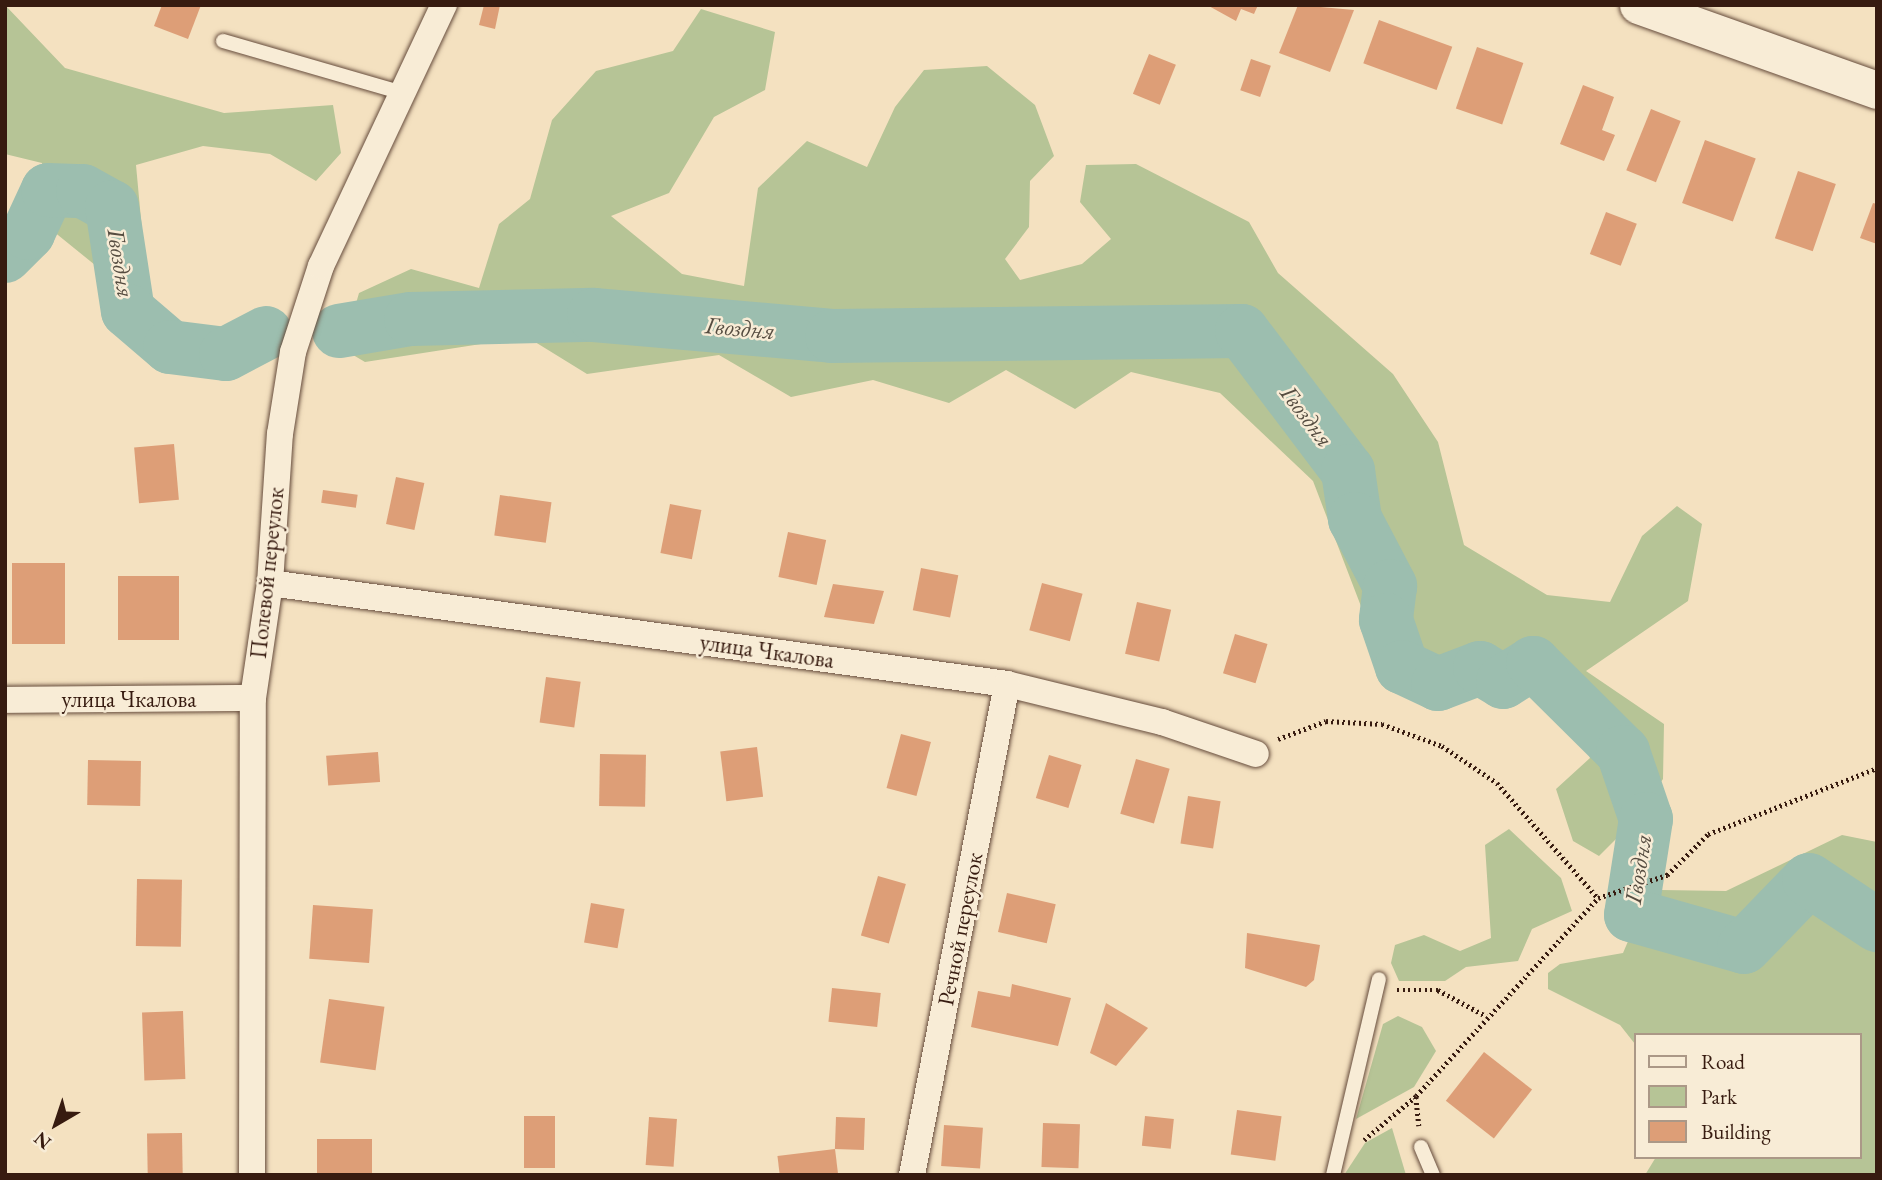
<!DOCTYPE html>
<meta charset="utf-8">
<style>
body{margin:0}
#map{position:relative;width:1882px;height:1180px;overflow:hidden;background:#f4e1c0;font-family:"EB Garamond",serif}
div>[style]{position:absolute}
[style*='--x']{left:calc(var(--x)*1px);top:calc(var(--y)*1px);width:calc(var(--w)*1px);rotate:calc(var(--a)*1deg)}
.green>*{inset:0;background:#b6c496}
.river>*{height:54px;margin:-27px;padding:0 27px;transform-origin:27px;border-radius:27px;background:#9cbeaf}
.building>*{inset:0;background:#dd9e77;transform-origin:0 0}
.path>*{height:4.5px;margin-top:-2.25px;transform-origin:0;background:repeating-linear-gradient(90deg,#371b10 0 2px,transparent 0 5.5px)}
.roads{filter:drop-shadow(0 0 2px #664c3c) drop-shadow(0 0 2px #664c3c)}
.lane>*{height:14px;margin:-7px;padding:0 7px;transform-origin:7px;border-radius:7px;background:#f8ecd6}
.street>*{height:26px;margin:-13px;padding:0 13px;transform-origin:13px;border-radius:13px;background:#f8ecd6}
.secondary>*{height:37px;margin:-18.5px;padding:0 18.5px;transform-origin:18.5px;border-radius:18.5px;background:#f8ecd6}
span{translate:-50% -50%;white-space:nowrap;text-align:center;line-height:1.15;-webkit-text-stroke:5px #f8ecd6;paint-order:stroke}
.street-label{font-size:23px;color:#371b10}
.water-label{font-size:24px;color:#554c40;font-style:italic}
.frame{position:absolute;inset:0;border:7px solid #371b10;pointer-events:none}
.legend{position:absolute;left:1634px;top:1033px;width:228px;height:126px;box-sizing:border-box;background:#f8ecd6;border:2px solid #ab9887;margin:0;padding:9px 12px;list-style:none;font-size:21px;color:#371b10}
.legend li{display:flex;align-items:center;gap:14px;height:35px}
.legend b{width:35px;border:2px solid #ab9887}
.north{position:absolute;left:21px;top:1089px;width:70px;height:70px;-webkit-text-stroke:5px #f8ecd6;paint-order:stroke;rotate:219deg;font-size:19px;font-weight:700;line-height:28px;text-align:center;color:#371b10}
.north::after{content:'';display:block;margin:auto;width:24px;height:32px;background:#371b10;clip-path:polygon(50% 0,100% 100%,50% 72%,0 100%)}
</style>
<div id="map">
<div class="green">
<div style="clip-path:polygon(5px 5px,65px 68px,224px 113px,333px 105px,341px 153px,316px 181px,270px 154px,203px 146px,136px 165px,143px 241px,95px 265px,53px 231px,42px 163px,5px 154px)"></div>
<div style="clip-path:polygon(701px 9px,775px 32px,765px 90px,714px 117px,669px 193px,611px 216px,682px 274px,744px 286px,758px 188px,807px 141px,867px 167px,895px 107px,924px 70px,987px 66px,1035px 105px,1054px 156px,1030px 181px,1029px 227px,1005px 259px,1020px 280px,1082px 264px,1111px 239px,1080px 202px,1086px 165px,1136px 164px,1249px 222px,1278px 273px,1393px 374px,1438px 442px,1464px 545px,1547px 595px,1610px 602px,1642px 536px,1677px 506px,1702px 524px,1688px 601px,1586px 671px,1664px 724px,1663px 779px,1633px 822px,1599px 856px,1573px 841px,1556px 789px,1590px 758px,1574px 713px,1536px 679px,1419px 703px,1372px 635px,1313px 481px,1220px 393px,1131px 372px,1075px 409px,1006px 370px,949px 403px,873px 380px,791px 397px,719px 355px,587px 374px,527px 337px,365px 362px,343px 349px,359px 293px,411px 269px,479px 288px,499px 224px,530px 199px,552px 120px,596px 71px,673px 51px)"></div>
<div style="clip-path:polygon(1509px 829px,1561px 878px,1572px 911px,1532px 929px,1518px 961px,1466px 967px,1445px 981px,1399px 981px,1391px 963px,1395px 945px,1424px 935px,1460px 951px,1491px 938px,1485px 845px)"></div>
<div style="clip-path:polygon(1842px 835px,1877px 842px,1877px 1175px,1645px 1175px,1656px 1157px,1859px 1157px,1859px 1035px,1635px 1035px,1635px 1044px,1620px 1025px,1548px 989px,1548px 973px,1560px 964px,1623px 953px,1647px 897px,1661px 890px,1726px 891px)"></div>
<div style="clip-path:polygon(1398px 1016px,1422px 1027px,1436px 1051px,1414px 1087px,1356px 1119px,1383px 1024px)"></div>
<div style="clip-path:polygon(1392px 1128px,1406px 1175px,1344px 1175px,1365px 1143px)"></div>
</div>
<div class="river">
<div style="--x:5;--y:256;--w:33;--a:-45"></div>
<div style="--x:28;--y:233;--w:47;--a:-65.1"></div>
<div style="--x:48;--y:190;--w:35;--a:2"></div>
<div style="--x:83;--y:191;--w:33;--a:29"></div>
<div style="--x:112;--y:207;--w:105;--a:81.3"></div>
<div style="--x:128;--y:311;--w:55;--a:40.6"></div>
<div style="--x:170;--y:347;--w:56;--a:7.1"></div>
<div style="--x:226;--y:354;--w:45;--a:-27.7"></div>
<div style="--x:339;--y:331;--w:73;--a:-9.5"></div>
<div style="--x:411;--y:319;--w:183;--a:-1.3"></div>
<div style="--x:594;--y:315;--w:239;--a:5"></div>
<div style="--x:832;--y:336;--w:410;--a:-0.7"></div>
<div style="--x:1242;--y:331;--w:176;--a:52.9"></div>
<div style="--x:1348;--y:471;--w:49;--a:81.7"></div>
<div style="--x:1355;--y:519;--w:76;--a:62.4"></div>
<div style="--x:1390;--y:586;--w:34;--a:97"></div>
<div style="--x:1386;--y:620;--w:50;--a:71.2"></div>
<div style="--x:1402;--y:667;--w:40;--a:25"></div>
<div style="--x:1438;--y:684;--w:45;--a:-20.9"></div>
<div style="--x:1480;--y:668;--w:27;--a:31"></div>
<div style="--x:1503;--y:682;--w:36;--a:-32"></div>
<div style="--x:1533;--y:663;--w:127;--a:44.7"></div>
<div style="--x:1623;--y:752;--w:71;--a:71.1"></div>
<div style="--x:1646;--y:819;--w:97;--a:98.9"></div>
<div style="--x:1631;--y:915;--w:117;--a:15.8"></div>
<div style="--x:1744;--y:947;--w:93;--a:-45.9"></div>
<div style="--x:1809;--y:880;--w:82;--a:33.5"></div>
</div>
<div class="building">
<div style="clip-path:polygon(162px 5px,201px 5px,188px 39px,154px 26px)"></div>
<div style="clip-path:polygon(484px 5px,500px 5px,495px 29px,479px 25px)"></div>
<div style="clip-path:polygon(1207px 5px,1258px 5px,1254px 14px,1241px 9px,1236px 21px)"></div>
<div style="clip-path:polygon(1298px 5px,1354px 10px,1330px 72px,1279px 53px)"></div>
<div style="left:1379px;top:20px;width:78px;height:46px;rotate:20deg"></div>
<div style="left:1477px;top:47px;width:49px;height:65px;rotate:19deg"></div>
<div style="left:1149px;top:54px;width:29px;height:43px;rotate:22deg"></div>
<div style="left:1251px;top:59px;width:21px;height:33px;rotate:19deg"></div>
<div style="clip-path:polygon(1583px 85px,1614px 97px,1602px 130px,1615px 135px,1604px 161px,1560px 144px)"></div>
<div style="left:1651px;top:109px;width:32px;height:66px;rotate:22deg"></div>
<div style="left:1705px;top:140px;width:54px;height:67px;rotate:20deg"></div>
<div style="left:1798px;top:171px;width:40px;height:71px;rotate:19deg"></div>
<div style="clip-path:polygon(1873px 203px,1877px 204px,1877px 244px,1860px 238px)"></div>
<div style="left:1606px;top:212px;width:33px;height:45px;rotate:21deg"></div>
<div style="left:174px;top:444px;width:56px;height:40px;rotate:85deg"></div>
<div style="left:396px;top:477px;width:29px;height:48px;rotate:12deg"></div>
<div style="left:323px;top:490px;width:35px;height:13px;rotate:8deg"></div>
<div style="left:500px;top:495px;width:52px;height:41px;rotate:8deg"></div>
<div style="left:670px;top:504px;width:32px;height:50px;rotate:11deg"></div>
<div style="left:788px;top:532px;width:39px;height:46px;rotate:12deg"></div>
<div style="left:12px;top:563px;width:53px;height:81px"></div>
<div style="left:921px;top:568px;width:38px;height:43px;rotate:11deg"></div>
<div style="left:118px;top:576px;width:61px;height:64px"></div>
<div style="left:1042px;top:583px;width:42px;height:49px;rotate:15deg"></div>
<div style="clip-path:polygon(833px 584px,884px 591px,874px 624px,824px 617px)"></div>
<div style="left:1137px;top:602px;width:35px;height:53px;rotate:13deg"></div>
<div style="left:1235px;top:634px;width:34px;height:41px;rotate:17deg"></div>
<div style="left:546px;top:677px;width:35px;height:46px;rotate:8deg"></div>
<div style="left:901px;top:734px;width:31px;height:56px;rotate:15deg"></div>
<div style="left:757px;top:747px;width:50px;height:37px;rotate:83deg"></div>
<div style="left:378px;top:752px;width:30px;height:52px;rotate:86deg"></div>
<div style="left:600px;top:754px;width:46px;height:52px;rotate:1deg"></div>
<div style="left:1049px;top:755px;width:34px;height:45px;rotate:17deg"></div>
<div style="left:1136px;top:759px;width:35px;height:57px;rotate:16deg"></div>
<div style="left:88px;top:760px;width:53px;height:45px;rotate:1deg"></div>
<div style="left:1188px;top:796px;width:33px;height:48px;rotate:9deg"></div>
<div style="left:878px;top:876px;width:29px;height:62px;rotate:16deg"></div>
<div style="left:137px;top:879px;width:45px;height:67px;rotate:1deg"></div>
<div style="left:1007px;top:893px;width:50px;height:40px;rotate:13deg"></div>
<div style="left:591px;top:903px;width:34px;height:40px;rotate:10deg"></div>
<div style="left:313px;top:905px;width:60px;height:54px;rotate:4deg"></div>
<div style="clip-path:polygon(1247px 933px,1320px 945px,1314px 980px,1306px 987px,1245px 968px)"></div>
<div style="clip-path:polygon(1012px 984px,1071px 998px,1058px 1046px,971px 1027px,978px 991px,1010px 997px)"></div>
<div style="left:832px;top:988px;width:49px;height:34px;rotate:6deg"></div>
<div style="left:329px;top:999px;width:56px;height:64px;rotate:8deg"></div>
<div style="clip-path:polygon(1106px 1003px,1148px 1028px,1116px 1066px,1090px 1053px)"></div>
<div style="left:183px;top:1011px;width:68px;height:41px;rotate:88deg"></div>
<div style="left:1484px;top:1052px;width:61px;height:62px;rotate:38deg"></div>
<div style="left:1237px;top:1110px;width:45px;height:45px;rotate:8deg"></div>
<div style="left:524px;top:1116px;width:31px;height:52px"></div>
<div style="left:1145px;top:1116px;width:29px;height:30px;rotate:6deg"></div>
<div style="left:649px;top:1117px;width:28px;height:48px;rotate:4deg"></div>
<div style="left:836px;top:1117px;width:29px;height:32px;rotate:2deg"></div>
<div style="left:1043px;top:1123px;width:37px;height:44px;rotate:2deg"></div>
<div style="left:944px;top:1125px;width:39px;height:41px;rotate:4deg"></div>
<div style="left:182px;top:1133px;width:40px;height:35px;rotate:89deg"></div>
<div style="left:317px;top:1139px;width:55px;height:36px"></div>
<div style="left:835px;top:1149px;width:26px;height:58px;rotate:83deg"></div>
</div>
<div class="path">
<div style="--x:1278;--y:739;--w:51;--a:-20.6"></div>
<div style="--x:1326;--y:721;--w:56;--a:3.1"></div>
<div style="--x:1382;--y:724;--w:64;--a:20.1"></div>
<div style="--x:1442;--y:746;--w:66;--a:33.9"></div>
<div style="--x:1497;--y:783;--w:153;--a:48.7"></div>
<div style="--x:1397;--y:990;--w:41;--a:0"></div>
<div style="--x:1438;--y:990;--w:55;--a:28.4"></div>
<div style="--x:1416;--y:1097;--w:29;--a:84"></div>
<div style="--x:1364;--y:1140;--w:68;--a:-40.2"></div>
<div style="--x:1416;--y:1096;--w:269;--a:-47.4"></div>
<div style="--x:1598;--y:898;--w:73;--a:-18.4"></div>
<div style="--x:1667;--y:875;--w:58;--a:-45"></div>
<div style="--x:1708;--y:834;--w:181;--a:-21.3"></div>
</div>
<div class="roads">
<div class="lane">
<div style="--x:223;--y:41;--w:191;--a:16.1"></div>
<div style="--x:1421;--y:1147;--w:30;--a:67"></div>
<div style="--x:1333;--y:1175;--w:201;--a:-76.8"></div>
</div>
<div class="street">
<div style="--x:270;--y:583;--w:744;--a:7.8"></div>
<div style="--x:1007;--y:684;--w:160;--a:13.8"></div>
<div style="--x:1162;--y:722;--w:99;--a:18.8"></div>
<div style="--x:5;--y:700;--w:248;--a:-0.5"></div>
<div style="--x:252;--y:1175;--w:477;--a:-89.9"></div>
<div style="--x:253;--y:698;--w:116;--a:-81.6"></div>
<div style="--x:270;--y:583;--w:149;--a:-86.2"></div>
<div style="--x:280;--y:434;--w:83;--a:-81"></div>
<div style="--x:293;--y:352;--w:90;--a:-72"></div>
<div style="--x:321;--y:266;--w:289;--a:-64.8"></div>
<div style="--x:912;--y:1175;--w:500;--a:-79.05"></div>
</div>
<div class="secondary">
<div style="--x:1638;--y:5;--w:254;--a:19.6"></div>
</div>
</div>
<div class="street-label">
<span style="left:267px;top:573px;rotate:-84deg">Полевой переулок</span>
<span style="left:767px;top:651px;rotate:8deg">улица Чкалова</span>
<span style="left:129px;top:699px">улица Чкалова</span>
<span style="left:960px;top:929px;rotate:-79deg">Речной переулок</span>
</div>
<div class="water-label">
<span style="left:121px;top:263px;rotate:81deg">Гвоздня</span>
<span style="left:740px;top:328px;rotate:5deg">Гвоздня</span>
<span style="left:1307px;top:416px;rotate:53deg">Гвоздня</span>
<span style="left:1638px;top:869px;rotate:-81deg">Гвоздня</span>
</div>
<div class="frame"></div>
<ul class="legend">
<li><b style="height:9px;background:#f8ecd6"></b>Road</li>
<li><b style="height:19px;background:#b6c496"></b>Park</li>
<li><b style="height:19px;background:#dd9e77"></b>Building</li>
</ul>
<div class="north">N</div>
</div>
